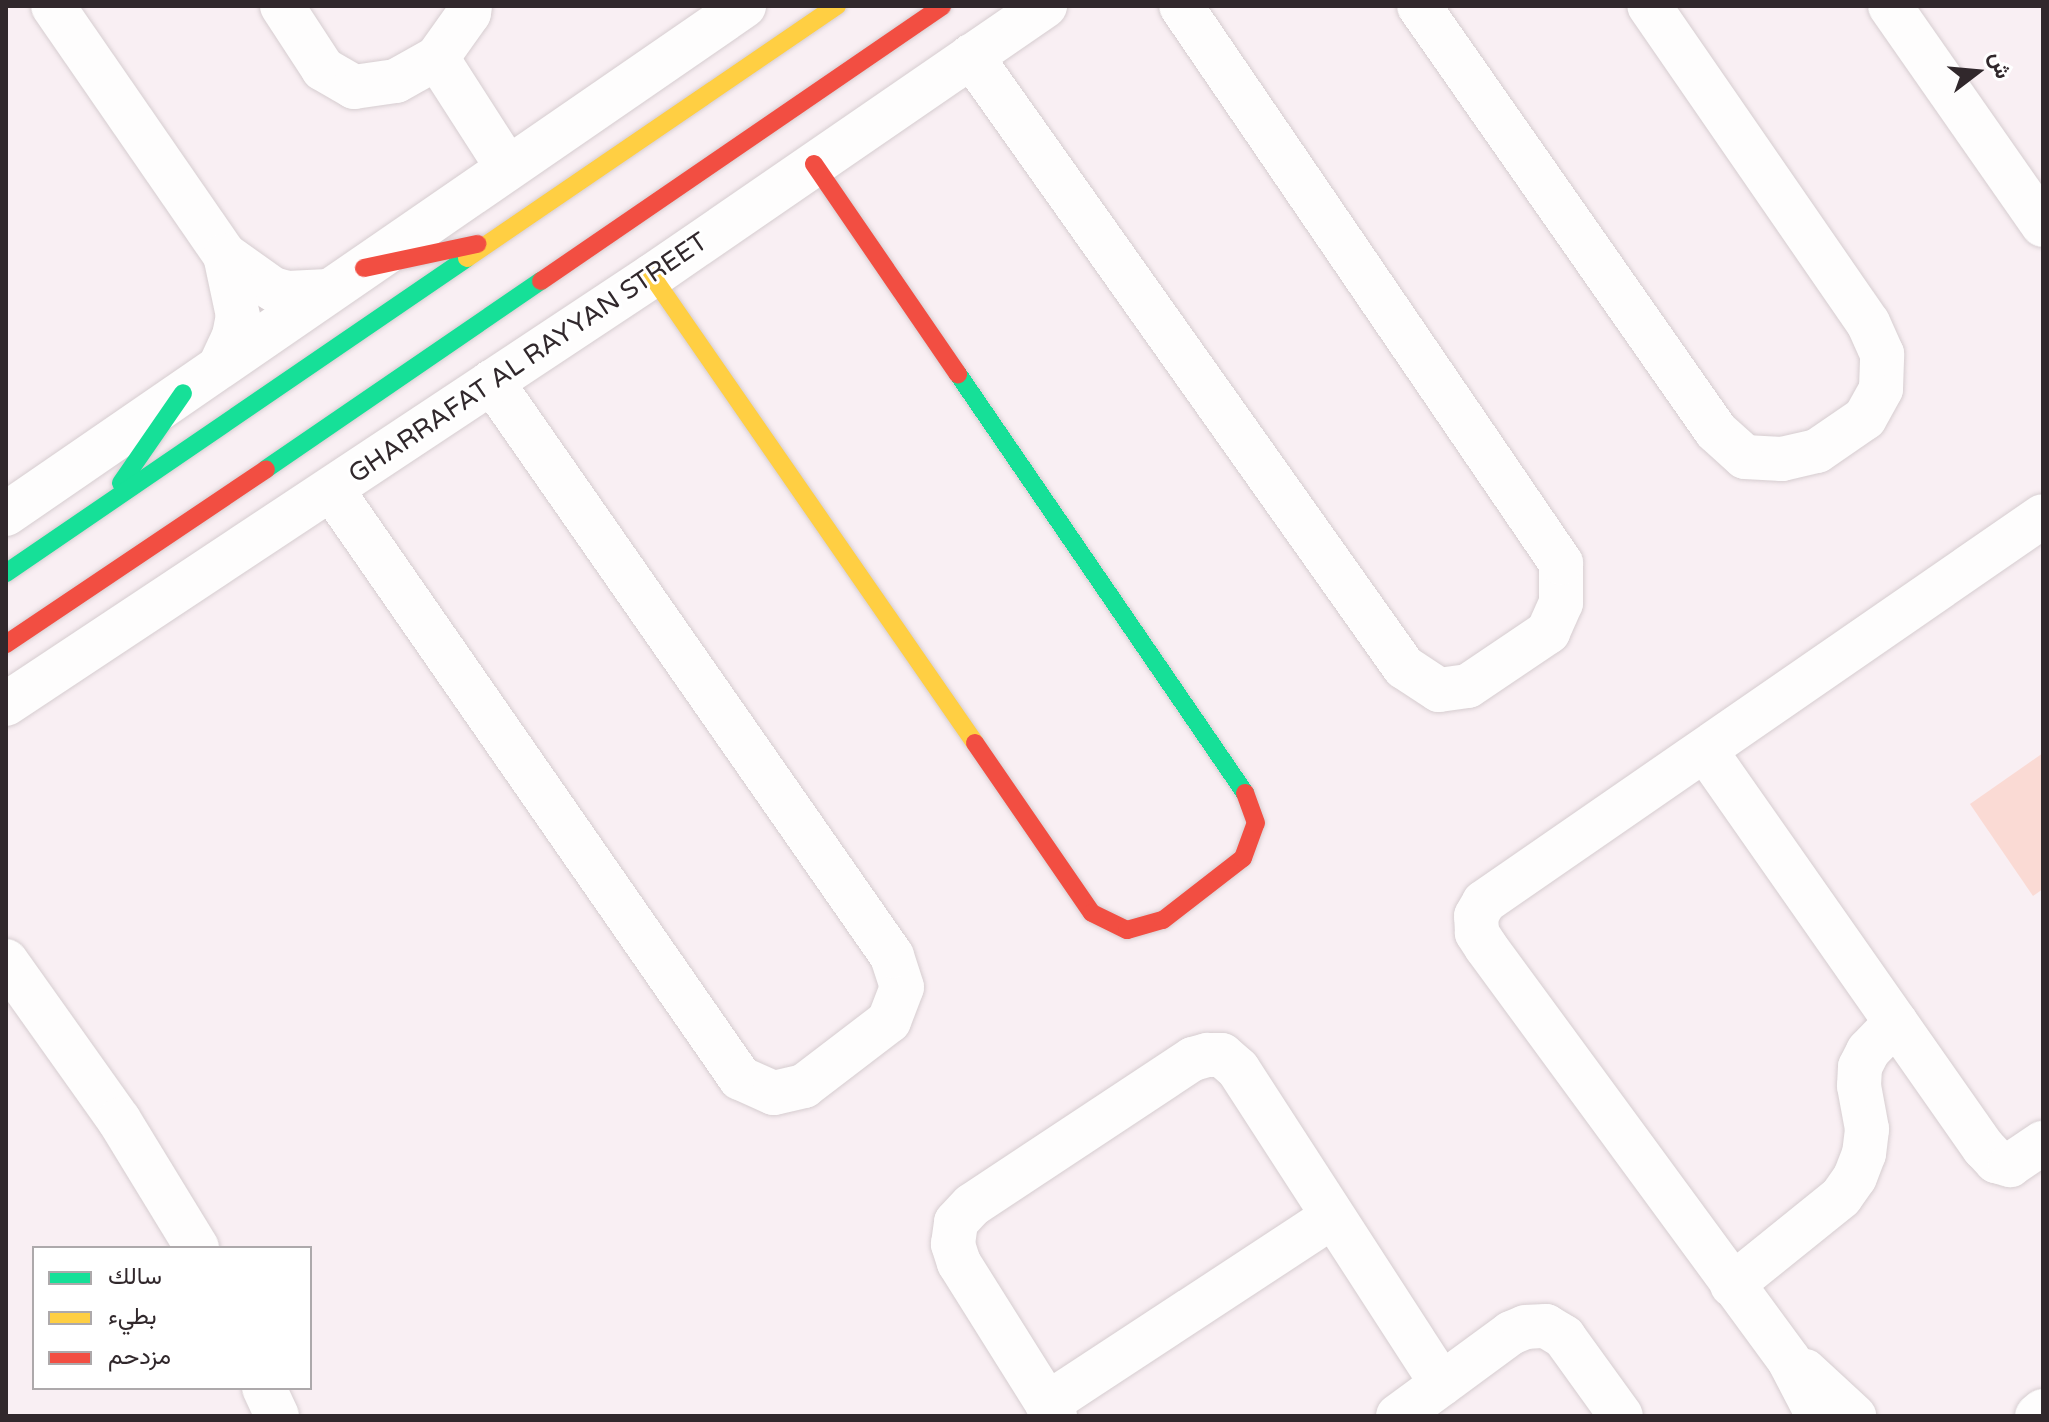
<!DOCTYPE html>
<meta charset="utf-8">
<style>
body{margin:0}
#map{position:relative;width:2049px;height:1422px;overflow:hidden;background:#f9eff3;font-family:"Varela Round",Vazirmatn,sans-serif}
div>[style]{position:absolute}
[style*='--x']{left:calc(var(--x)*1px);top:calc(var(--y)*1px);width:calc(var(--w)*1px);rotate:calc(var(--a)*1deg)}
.green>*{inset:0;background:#fadad4}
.roads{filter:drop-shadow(0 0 2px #d6cdd0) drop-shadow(0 0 2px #d6cdd0)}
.street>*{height:44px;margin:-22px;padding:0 22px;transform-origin:22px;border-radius:22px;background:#fefdfd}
.fast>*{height:18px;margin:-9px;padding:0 9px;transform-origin:9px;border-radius:9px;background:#16e098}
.slow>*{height:18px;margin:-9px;padding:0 9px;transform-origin:9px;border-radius:9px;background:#ffcf43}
.jam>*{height:18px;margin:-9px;padding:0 9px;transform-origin:9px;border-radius:9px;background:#f24e42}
span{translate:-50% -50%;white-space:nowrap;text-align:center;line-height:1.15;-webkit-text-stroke:6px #fff;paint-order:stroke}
.street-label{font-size:26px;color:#31282c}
.frame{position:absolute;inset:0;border:8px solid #31282c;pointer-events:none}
.legend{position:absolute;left:32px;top:1246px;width:280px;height:144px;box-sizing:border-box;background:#fff;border:2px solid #ada9ab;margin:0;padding:10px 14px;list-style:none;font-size:24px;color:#31282c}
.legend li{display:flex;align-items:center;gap:16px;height:40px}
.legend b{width:40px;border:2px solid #ada9ab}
.north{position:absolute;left:1937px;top:32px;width:80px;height:80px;-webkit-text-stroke:6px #fff;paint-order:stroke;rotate:74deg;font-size:22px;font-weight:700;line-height:32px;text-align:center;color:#31282c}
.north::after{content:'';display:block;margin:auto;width:28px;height:36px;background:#31282c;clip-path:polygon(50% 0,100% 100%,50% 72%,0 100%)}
</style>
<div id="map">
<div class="green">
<div style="clip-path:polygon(2043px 753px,2043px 889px,2033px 896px,1970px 804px)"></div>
</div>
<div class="roads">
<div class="street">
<div style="--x:53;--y:6;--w:303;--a:55.4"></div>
<div style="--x:225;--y:255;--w:59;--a:35.3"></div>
<div style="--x:273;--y:289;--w:16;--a:15"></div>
<div style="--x:288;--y:293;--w:40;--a:-2.9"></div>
<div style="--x:282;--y:6;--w:75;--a:56.9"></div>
<div style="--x:323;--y:69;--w:36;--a:30"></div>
<div style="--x:354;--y:87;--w:42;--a:-8.1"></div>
<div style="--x:396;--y:81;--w:47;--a:-29.3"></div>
<div style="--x:437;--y:58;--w:55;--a:-54.6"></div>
<div style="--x:469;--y:13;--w:7;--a:-82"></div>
<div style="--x:1419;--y:6;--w:518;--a:55.05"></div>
<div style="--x:1716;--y:431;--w:39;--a:42"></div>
<div style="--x:1745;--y:457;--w:37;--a:3"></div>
<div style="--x:1782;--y:459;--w:36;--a:-13"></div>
<div style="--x:1817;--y:451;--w:58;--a:-34.5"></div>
<div style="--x:1865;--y:418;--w:33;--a:-61"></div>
<div style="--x:1881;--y:389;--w:35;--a:-88"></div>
<div style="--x:1882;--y:354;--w:34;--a:-114"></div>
<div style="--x:1868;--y:323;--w:385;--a:-124.6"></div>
<div style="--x:1890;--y:6;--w:267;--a:55.1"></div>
<div style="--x:971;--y:56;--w:749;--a:54.68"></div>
<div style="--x:1404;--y:667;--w:42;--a:33.3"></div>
<div style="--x:1439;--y:690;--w:29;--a:-8"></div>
<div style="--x:1468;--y:686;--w:97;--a:-34"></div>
<div style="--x:1548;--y:632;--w:32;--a:-66"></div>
<div style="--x:1561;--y:603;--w:40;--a:-90"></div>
<div style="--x:1561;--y:563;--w:674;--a:-124.3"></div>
<div style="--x:437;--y:58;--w:130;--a:57.3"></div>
<div style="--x:220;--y:366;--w:33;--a:-65"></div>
<div style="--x:234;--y:336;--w:20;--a:-79"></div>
<div style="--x:238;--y:316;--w:62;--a:-102"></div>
<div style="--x:332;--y:490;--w:716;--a:55.24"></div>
<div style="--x:740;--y:1078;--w:37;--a:24"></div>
<div style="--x:774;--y:1093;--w:31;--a:-13"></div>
<div style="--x:804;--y:1086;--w:107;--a:-37.4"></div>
<div style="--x:889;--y:1021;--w:36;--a:-69"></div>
<div style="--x:902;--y:987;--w:33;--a:-108"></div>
<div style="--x:892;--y:956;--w:700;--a:-124.87"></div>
<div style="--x:6;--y:514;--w:896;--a:-34.54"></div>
<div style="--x:6;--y:704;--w:775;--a:-33.53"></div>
<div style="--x:652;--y:276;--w:477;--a:-34.5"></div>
<div style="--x:1705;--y:750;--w:486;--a:55"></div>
<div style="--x:1984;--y:1148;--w:18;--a:47"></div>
<div style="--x:1996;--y:1161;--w:15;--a:16"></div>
<div style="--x:2010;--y:1165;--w:40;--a:-34"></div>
<div style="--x:6;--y:961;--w:195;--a:54.6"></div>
<div style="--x:119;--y:1120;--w:150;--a:58.6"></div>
<div style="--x:1732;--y:1285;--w:140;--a:-38.9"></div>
<div style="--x:1841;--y:1197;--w:24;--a:-55"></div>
<div style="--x:1855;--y:1177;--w:25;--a:-69"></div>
<div style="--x:1864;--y:1154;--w:25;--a:-83"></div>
<div style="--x:1867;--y:1129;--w:44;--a:-100.5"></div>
<div style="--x:1859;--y:1086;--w:19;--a:-87"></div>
<div style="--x:1860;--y:1067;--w:18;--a:-63"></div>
<div style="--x:1868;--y:1051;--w:40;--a:-46"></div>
<div style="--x:1805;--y:1371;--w:67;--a:42.6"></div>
<div style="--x:264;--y:1388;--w:31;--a:65"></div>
<div style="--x:1047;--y:1404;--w:341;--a:-33.3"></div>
<div style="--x:1055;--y:1416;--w:181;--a:-122.1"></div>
<div style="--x:959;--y:1263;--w:20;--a:-108"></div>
<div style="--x:953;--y:1244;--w:22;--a:-82"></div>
<div style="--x:956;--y:1222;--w:23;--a:-47"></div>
<div style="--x:972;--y:1205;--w:265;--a:-33.5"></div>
<div style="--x:1193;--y:1059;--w:15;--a:-16"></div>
<div style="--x:1207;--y:1055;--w:15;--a:0"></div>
<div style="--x:1222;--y:1055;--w:21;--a:41"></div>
<div style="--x:1238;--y:1069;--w:375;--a:57.1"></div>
<div style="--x:1398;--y:1416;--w:140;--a:-36.3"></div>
<div style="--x:1511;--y:1333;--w:15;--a:-23"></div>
<div style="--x:1525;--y:1327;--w:21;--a:-3"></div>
<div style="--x:1546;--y:1326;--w:21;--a:31"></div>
<div style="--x:1564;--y:1337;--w:97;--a:54.2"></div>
<div style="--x:1818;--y:1416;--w:63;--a:-117.4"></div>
<div style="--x:1789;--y:1360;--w:512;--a:-126.27"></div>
<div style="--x:1486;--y:947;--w:17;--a:-123"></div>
<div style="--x:1477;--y:933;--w:17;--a:-93"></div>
<div style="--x:1476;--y:916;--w:16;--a:-60"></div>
<div style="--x:1484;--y:902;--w:679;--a:-34.63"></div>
<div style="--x:2037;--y:1416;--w:8;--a:-40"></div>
</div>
<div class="fast">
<div style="--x:958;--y:374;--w:508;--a:55.59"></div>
<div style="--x:266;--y:469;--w:333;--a:-34.4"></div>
<div style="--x:121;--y:483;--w:109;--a:-55.4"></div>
<div style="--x:6;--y:573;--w:558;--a:-34.34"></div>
</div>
<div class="slow">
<div style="--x:467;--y:258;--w:448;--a:-34.3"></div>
<div style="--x:652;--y:276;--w:568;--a:55.33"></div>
</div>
<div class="jam">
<div style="--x:814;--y:164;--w:255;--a:55.6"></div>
<div style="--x:364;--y:268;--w:116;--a:-12"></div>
<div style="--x:541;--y:281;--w:486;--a:-34.4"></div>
<div style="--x:6;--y:644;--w:313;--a:-33.9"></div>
<div style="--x:975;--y:743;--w:206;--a:55.5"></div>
<div style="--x:1092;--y:913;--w:39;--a:26"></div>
<div style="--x:1127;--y:930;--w:37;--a:-16"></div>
<div style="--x:1163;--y:920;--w:101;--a:-37.8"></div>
<div style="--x:1243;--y:858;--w:37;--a:-70"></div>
<div style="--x:1256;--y:823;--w:32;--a:-110"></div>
</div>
</div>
<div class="street-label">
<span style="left:528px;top:358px;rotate:-34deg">GHARRAFAT AL RAYYAN STREET</span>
</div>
<div class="frame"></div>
<ul class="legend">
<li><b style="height:10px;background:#16e098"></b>سالك</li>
<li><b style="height:10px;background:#ffcf43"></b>بطيء</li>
<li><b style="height:10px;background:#f24e42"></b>مزدحم</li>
</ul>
<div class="north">ش</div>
</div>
